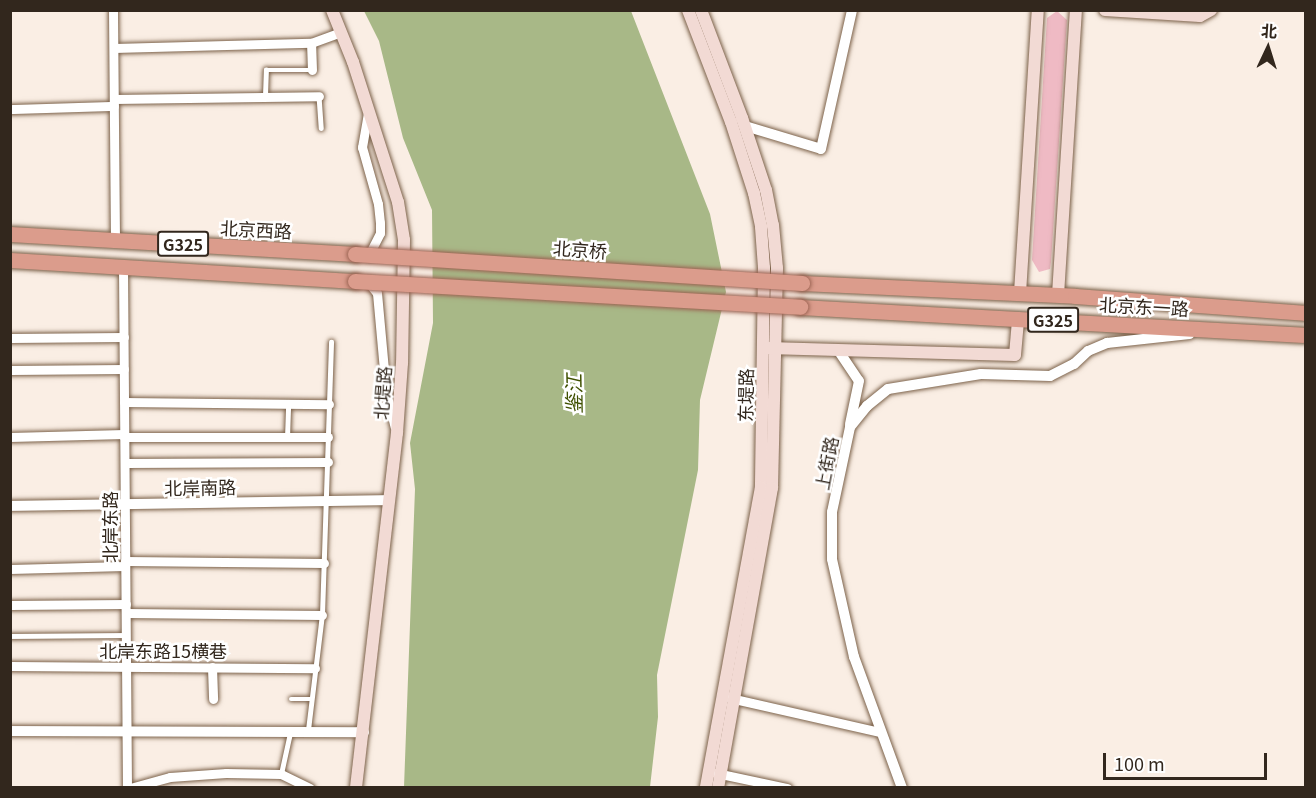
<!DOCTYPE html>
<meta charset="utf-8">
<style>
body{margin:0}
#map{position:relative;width:1316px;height:798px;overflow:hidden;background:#faeee4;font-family:Georgia,"Noto Sans SC",serif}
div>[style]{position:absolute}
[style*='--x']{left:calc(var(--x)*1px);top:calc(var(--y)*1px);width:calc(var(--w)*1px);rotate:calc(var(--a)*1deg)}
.green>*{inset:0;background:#efbac4}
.water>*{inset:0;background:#a8b887}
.roads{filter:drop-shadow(0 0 2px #7c624a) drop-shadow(0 0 2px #7c624a)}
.service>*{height:4.5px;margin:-2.25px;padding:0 2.25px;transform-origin:2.25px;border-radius:2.25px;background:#fff}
.minor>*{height:9px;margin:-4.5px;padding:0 4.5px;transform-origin:4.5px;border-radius:4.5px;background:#fff}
.tertiary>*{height:10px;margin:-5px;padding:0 5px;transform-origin:5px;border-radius:5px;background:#fff}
.secondary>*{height:12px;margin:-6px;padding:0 6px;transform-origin:6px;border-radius:6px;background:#f2dad4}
.trunk>*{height:15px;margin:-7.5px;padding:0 7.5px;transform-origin:7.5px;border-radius:7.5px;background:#db9c8c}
.bridges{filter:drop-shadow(0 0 2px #9a6352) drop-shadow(0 0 2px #9a6352)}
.trunk-bridge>*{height:15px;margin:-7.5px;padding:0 7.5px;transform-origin:7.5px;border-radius:7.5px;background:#db9c8c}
span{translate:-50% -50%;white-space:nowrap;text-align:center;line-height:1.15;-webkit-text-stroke:5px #fff;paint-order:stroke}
.shield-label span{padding:2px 4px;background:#fff;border:2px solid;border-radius:4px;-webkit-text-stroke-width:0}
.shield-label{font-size:16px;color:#32271d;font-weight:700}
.street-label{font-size:18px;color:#32271d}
.water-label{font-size:20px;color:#3f5000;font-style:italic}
.frame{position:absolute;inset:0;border:12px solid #32271d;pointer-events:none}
.north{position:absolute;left:1238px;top:18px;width:60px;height:60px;-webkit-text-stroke:4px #fff;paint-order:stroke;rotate:4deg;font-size:16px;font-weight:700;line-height:24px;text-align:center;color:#32271d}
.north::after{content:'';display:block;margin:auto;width:21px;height:27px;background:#32271d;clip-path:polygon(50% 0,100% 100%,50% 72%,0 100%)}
.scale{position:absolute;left:1103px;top:753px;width:164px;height:27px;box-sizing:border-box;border:3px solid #32271d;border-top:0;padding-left:8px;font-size:18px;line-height:21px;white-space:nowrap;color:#32271d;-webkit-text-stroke:4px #fff;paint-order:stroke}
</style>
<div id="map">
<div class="green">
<div style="clip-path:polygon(1057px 11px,1067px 20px,1051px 262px,1050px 269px,1039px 272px,1032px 260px,1047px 18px)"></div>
</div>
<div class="water">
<div style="clip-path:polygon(364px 11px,631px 11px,710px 214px,726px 292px,700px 400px,698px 470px,657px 675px,658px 717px,650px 787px,404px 787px,415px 489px,410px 443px,433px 323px,432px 210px,403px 138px,379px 41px)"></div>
</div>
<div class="roads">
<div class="service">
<div style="--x:265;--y:96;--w:26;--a:-88"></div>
<div style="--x:266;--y:70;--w:46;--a:0"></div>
<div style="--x:319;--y:96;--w:32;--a:86"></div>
<div style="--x:287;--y:438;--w:33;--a:-88"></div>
<div style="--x:10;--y:636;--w:116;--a:-0.5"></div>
<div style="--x:291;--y:699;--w:20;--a:0"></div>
<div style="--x:308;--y:730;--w:116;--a:-83.1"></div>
<div style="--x:322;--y:615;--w:273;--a:-88.1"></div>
<div style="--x:281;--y:774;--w:42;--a:-77.6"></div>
</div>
<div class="minor">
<div style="--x:113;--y:10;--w:230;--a:89.5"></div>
<div style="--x:114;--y:48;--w:197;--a:-1.5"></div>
<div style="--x:312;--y:70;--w:27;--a:-92"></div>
<div style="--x:311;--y:43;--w:32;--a:-20"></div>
<div style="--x:114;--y:99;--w:205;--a:-0.8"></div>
<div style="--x:10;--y:109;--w:104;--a:-1.7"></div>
<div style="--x:368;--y:113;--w:35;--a:100"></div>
<div style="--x:362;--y:147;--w:59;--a:74.3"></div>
<div style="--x:378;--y:204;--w:19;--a:84"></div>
<div style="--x:380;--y:223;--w:10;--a:90"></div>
<div style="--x:380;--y:233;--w:25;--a:117"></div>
<div style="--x:123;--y:267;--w:521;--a:89.56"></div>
<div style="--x:368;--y:282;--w:14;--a:51"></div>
<div style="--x:377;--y:293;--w:99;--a:84.8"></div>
<div style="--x:386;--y:392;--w:36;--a:76"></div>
<div style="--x:10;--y:338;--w:114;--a:-0.5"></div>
<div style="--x:10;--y:370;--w:114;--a:-0.5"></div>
<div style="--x:124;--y:402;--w:205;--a:0.6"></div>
<div style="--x:10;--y:437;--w:114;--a:-1.5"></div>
<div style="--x:124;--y:437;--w:204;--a:0"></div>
<div style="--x:125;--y:463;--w:203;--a:-0.3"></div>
<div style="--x:125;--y:561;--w:199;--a:0.6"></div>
<div style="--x:10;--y:569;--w:115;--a:-1.5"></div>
<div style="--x:10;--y:605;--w:116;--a:-0.5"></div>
<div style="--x:126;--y:613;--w:196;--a:0.6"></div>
<div style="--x:10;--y:666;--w:305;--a:0.4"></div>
<div style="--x:212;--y:667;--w:32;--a:88"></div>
<div style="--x:730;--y:698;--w:154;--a:12.8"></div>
<div style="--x:716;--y:773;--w:73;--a:11.9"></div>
<div style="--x:130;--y:788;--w:41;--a:-15.4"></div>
<div style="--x:170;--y:777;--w:56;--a:-4.1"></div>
<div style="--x:226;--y:773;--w:55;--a:1"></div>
<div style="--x:281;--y:774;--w:32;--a:26"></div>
</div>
<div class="tertiary">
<div style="--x:745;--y:126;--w:79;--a:16.8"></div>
<div style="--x:821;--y:149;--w:142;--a:-77.4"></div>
<div style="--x:838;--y:350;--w:37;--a:56"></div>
<div style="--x:859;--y:381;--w:44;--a:101.8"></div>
<div style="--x:10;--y:506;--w:380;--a:-0.9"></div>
<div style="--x:10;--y:731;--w:354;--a:0.2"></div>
<div style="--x:902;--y:788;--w:140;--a:-110.1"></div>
<div style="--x:854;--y:657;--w:100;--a:-102.7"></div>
<div style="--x:832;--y:559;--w:47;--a:-90"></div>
<div style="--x:832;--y:512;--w:87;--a:-78"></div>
<div style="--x:850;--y:427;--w:27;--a:-51"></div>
<div style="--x:867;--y:406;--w:27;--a:-39"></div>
<div style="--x:888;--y:389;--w:94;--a:-9.2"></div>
<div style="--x:981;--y:374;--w:69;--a:1.7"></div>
<div style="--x:1050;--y:376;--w:27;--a:-27"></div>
<div style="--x:1074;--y:364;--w:19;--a:-43"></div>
<div style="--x:1088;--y:351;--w:21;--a:-23"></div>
<div style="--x:1107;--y:343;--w:83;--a:-6.2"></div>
</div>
<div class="secondary">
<div style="--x:332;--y:10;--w:56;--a:68"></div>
<div style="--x:353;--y:62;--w:147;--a:72.2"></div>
<div style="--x:398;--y:202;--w:38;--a:81"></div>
<div style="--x:404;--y:240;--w:123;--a:90.9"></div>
<div style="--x:402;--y:363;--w:70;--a:94.1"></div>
<div style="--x:397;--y:433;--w:357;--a:96.6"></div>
<div style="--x:688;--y:10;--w:120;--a:69"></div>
<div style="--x:731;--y:122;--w:75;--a:72.1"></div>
<div style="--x:754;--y:193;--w:35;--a:78"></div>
<div style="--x:761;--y:227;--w:41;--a:85.8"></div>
<div style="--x:764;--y:268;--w:219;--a:90.8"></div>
<div style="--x:761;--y:487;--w:306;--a:100.4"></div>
<div style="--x:701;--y:10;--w:116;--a:69.2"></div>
<div style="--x:742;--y:118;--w:76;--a:71.6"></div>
<div style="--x:766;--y:190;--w:36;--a:79"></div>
<div style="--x:773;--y:225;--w:43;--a:84.7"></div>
<div style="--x:777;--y:268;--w:220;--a:91.3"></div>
<div style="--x:772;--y:488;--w:305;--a:100.2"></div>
<div style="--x:1105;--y:10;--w:95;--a:3.6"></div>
<div style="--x:1200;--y:16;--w:13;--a:-29"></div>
<div style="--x:1020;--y:293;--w:284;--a:-86.4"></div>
<div style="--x:1058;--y:295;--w:286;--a:-86.4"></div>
<div style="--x:768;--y:348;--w:247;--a:1.6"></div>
<div style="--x:1015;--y:355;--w:37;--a:-85"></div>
</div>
<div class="trunk">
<div style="--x:10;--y:234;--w:346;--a:3.3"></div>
<div style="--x:10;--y:260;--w:346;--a:3.5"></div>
<div style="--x:802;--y:283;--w:273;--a:2.7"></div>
<div style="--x:1075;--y:296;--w:232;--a:4.2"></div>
<div style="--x:800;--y:307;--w:507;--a:3.17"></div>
</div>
</div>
<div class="bridges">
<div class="trunk-bridge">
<div style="--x:355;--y:254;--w:448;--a:3.7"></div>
<div style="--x:355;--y:281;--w:446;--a:3.3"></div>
</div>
</div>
<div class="shield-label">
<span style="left:183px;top:244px">G325</span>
<span style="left:1053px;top:320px">G325</span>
</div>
<div class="street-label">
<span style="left:256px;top:229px;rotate:3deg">北京西路</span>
<span style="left:580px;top:249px;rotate:4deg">北京桥</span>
<span style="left:1144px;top:306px;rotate:3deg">北京东一路</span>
<span style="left:382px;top:393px;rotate:-86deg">北堤路</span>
<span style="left:745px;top:395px;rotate:-89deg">东堤路</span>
<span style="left:826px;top:463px;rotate:-79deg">上街路</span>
<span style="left:200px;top:487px;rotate:-1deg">北岸南路</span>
<span style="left:109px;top:527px;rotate:-90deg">北岸东路</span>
<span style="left:163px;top:650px">北岸东路15横巷</span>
</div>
<div class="water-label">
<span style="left:573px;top:394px;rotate:-91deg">鉴江</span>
</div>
<div class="frame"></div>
<div class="north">北</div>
<div class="scale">100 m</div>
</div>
